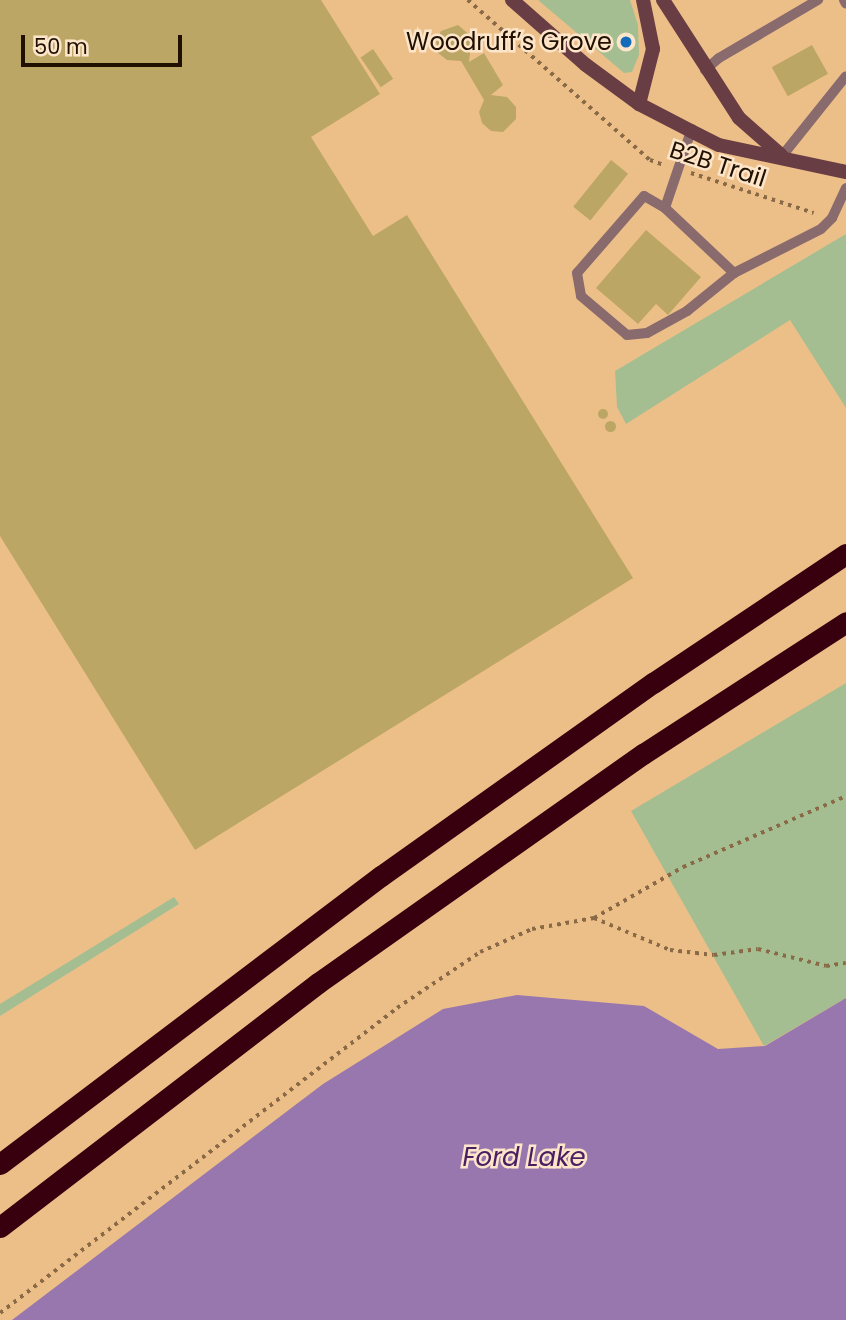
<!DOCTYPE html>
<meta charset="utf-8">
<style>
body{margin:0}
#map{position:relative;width:846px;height:1320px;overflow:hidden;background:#edbf88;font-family:Poppins,sans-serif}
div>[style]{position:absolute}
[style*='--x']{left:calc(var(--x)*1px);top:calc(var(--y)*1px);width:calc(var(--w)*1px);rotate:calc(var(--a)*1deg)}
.green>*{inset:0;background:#a5be91}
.water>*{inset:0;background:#9877ae}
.building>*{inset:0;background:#bca665;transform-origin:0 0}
.round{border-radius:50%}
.path>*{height:3.5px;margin-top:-1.75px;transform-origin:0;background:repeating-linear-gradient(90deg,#8a6a46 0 3.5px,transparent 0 8.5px)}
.lane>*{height:10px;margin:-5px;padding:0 5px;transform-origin:5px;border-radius:5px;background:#896a6d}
.secondary>*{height:14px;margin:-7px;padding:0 7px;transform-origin:7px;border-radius:7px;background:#683d43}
.highway>*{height:21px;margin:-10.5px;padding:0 10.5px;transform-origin:10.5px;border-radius:10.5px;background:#38000e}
.dots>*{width:19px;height:19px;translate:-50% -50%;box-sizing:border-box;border:4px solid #fde5ca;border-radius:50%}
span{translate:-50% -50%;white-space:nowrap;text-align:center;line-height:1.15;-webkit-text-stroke:5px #fde5ca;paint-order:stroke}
.poi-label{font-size:24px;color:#201000}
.right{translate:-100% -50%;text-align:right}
.street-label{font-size:24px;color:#201000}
.water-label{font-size:26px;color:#4a1e63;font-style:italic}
.scale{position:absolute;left:21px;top:35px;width:161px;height:32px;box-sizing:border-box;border:4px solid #201000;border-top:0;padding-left:9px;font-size:21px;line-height:24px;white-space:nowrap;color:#201000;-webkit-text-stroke:5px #fde5ca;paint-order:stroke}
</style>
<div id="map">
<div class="green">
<div style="clip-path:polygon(538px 0,630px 0,638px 25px,639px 55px,632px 72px,624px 73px)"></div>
<div style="clip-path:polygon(846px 234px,846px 408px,790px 320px,626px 424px,617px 407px,615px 371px)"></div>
<div style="clip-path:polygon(846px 683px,846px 998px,764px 1046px,631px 811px)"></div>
<div style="clip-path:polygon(174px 897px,179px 904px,0 1016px,0 1004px)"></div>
</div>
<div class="water">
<div style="clip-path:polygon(517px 995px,644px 1006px,718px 1049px,765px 1046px,846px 998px,846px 1320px,12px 1320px,323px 1084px,443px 1009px)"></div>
</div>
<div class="building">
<div style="clip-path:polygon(0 0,321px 0,380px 94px,311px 137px,373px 236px,407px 215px,633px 578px,195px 850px,0 536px)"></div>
<div style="clip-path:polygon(458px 25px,472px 37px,469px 62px,484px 53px,503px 85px,491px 95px,507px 97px,516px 107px,516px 119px,503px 132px,491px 131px,482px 123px,479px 112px,484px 100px,461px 61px,447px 60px,438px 53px,436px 41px,441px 31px)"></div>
<div style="left:812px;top:45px;width:33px;height:46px;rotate:61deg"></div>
<div style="left:373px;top:49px;width:36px;height:15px;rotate:56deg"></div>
<div style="left:611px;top:160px;width:22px;height:60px;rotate:39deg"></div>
<div style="clip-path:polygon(646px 230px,701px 277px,668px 315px,656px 304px,638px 324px,596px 288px)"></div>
<div class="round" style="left:598px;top:409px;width:10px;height:10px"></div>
<div class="round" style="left:604.5px;top:420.5px;width:11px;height:11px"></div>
</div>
<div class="path">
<div style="--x:468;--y:0;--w:242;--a:41.3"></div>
<div style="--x:650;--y:160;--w:15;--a:20"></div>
<div style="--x:691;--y:173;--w:129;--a:18"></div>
<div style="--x:594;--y:918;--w:103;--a:-29.8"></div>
<div style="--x:683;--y:867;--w:178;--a:-23.5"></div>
<div style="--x:0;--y:1313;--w:501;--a:-37.53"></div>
<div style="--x:397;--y:1008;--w:100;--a:-34"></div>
<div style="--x:480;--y:952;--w:57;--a:-23.9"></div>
<div style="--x:532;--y:929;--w:63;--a:-10.1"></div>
<div style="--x:594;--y:918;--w:82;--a:22.8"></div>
<div style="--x:670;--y:950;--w:44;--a:6.5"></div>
<div style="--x:714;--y:955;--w:44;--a:-7.8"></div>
<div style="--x:758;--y:949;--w:70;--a:14"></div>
<div style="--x:826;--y:966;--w:20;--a:-9"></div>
</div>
<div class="lane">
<div style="--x:844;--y:0;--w:4;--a:63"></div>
<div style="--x:705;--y:70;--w:18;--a:-41"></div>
<div style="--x:719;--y:58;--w:115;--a:-30.4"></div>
<div style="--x:691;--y:131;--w:81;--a:108.7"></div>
<div style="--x:665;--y:208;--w:95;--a:43.3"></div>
<div style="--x:734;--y:273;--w:97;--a:-26.8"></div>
<div style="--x:821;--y:229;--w:16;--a:-45"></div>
<div style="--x:832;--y:218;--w:33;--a:-65"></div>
<div style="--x:782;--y:156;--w:102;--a:-51.3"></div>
<div style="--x:665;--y:208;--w:24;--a:-150"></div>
<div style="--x:644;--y:196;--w:102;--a:131"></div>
<div style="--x:577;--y:273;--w:23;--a:80"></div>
<div style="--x:581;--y:296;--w:60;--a:40.3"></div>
<div style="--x:627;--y:335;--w:20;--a:-6"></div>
<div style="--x:647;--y:333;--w:46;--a:-28.8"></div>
<div style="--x:687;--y:311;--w:60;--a:-39"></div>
</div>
<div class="secondary">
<div style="--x:512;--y:0;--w:98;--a:41.3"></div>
<div style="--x:586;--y:65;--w:66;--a:36.3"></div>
<div style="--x:639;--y:104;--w:59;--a:27.4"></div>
<div style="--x:691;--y:131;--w:31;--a:27"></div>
<div style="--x:719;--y:145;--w:130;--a:12"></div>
<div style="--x:663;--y:0;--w:140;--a:57.2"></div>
<div style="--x:739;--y:118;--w:56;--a:41.4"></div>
<div style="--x:639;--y:104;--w:57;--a:-75.7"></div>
<div style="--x:653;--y:49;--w:50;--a:-101.5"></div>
</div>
<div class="highway">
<div style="--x:0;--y:1164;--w:478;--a:-37.1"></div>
<div style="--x:381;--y:876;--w:334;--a:-35.4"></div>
<div style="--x:653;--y:683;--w:232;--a:-33.8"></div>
<div style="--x:0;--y:1227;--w:401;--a:-37.5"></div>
<div style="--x:318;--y:983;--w:398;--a:-35.2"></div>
<div style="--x:643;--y:754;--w:242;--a:-33"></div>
</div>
<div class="dots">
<div style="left:626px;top:42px;background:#136bb9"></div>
</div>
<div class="poi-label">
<span class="right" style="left:612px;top:42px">Woodruff’s Grove</span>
</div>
<div class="street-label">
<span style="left:718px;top:164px;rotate:18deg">B2B Trail</span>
</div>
<div class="water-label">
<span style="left:524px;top:1158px">Ford Lake</span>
</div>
<div class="scale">50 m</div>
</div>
